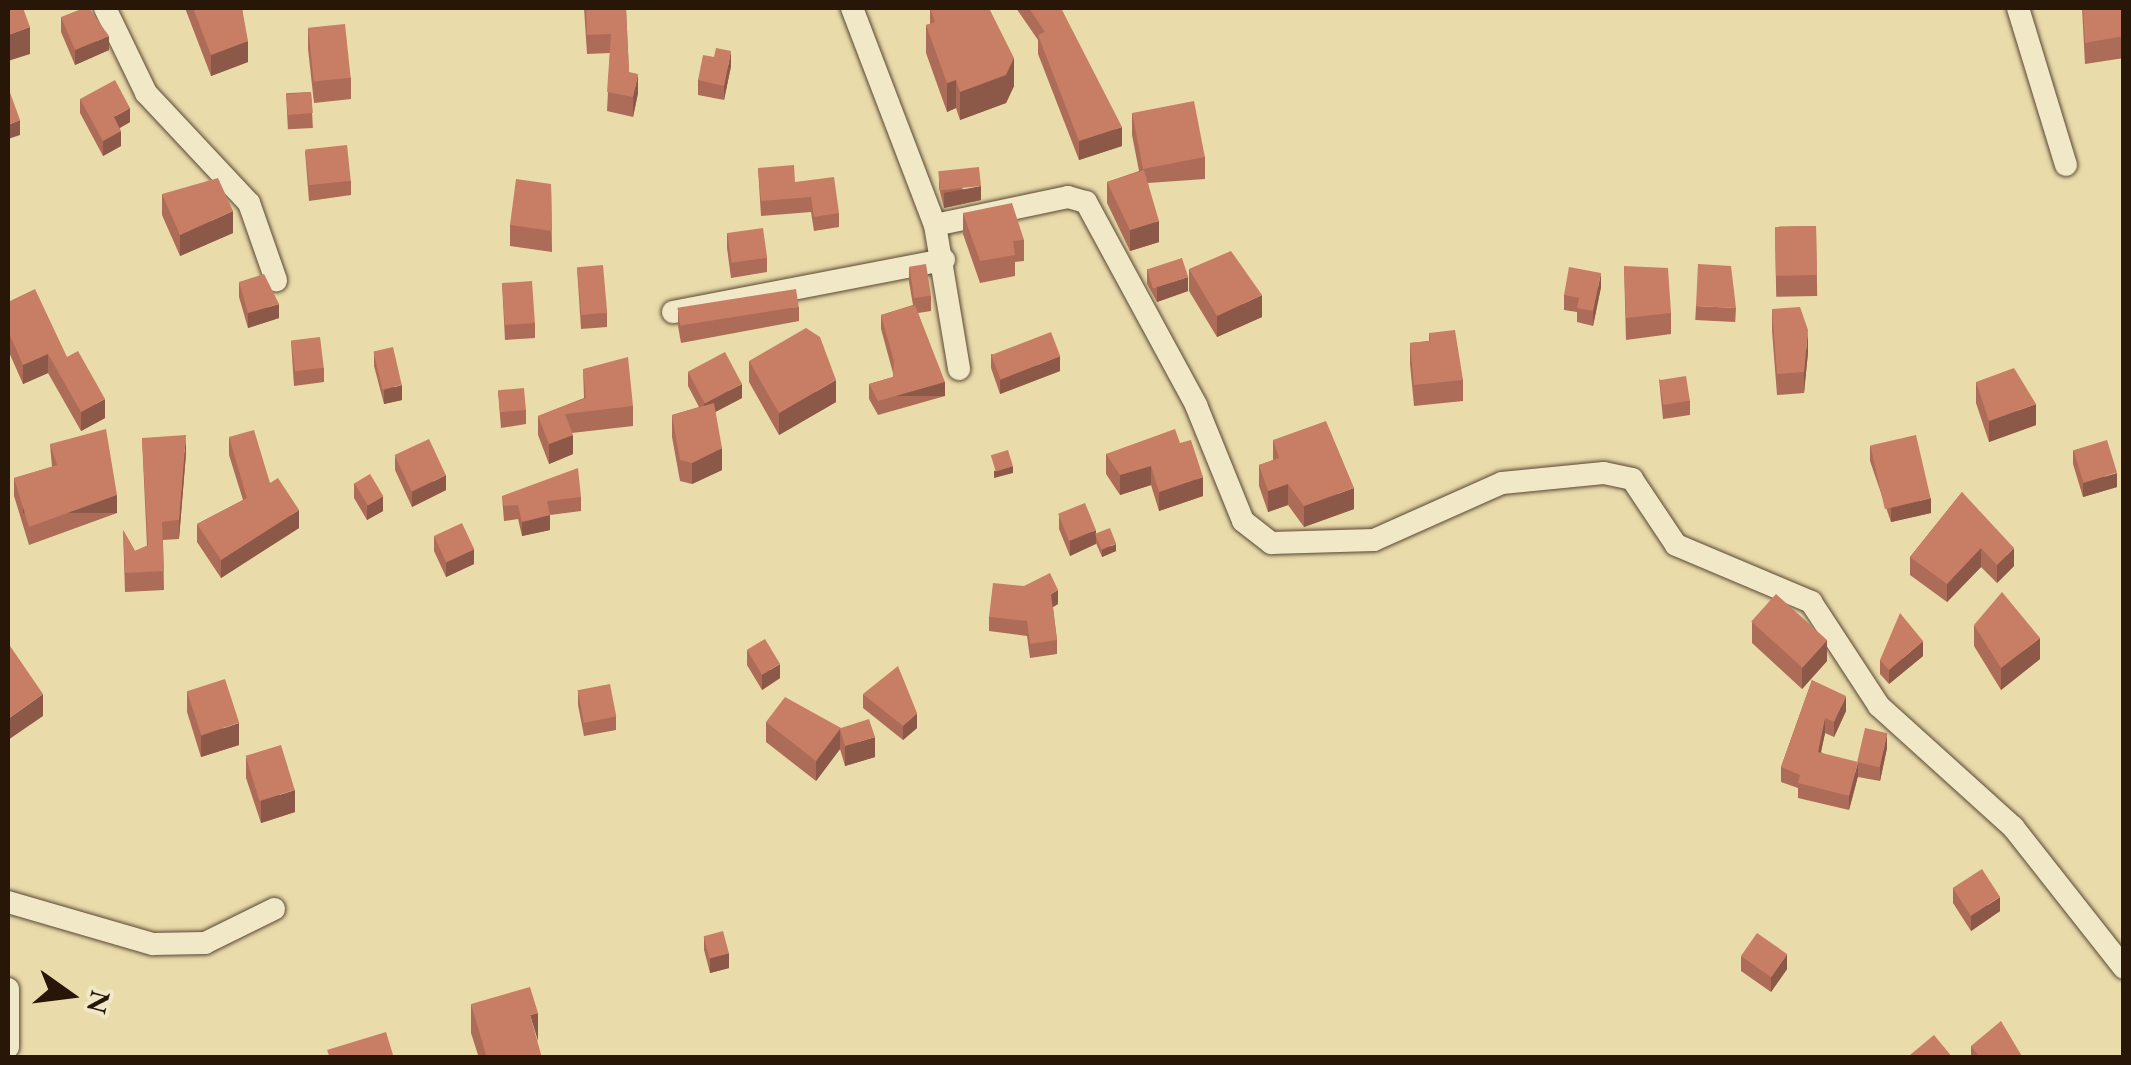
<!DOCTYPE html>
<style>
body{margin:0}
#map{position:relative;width:2131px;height:1065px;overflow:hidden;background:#eadbab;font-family:"EB Garamond",serif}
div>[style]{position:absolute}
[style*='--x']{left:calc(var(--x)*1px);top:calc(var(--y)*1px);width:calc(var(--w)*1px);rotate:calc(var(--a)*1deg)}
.roads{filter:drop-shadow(0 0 2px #584732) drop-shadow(0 0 2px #584732)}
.minor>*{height:22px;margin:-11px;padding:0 11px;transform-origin:11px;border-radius:11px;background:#f1e8c8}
.wall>*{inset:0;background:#ac6c57;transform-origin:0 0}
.shaded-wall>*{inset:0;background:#8c5847;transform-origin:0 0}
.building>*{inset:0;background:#c87d65;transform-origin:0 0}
span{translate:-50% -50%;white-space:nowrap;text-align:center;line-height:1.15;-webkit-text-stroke:8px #f1e8c8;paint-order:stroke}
.frame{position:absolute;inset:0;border:10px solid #281609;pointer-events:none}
.north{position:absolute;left:20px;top:945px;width:100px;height:100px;-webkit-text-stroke:8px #f1e8c8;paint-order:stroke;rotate:104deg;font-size:28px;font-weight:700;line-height:40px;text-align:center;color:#281609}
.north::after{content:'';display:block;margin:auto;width:35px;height:45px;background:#281609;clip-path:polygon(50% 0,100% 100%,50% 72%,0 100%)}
</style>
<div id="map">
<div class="roads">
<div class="minor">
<div style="--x:105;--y:8;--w:94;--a:64.2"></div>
<div style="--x:146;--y:93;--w:151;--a:46.9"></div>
<div style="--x:249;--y:203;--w:82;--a:70.7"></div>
<div style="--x:852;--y:8;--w:232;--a:69.1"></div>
<div style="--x:935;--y:225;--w:146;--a:80.5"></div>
<div style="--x:2018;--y:8;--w:164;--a:73"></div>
<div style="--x:935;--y:225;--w:136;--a:-11.9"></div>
<div style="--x:1068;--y:197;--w:19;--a:16"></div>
<div style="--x:1086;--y:202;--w:231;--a:61.5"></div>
<div style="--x:1196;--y:405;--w:125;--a:67.9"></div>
<div style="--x:1243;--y:521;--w:36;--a:38"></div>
<div style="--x:1271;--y:543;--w:103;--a:-1.7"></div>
<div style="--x:1374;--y:540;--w:140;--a:-24"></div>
<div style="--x:1502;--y:483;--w:102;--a:-5.6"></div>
<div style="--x:1604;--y:473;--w:29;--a:12"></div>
<div style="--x:1632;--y:479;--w:79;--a:56.3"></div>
<div style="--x:1676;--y:545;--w:147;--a:22.9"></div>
<div style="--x:1811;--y:602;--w:124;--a:56.8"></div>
<div style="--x:1879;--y:706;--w:181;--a:42.1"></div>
<div style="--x:2013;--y:827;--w:179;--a:51.8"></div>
<div style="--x:673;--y:312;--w:276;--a:-10.9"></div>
<div style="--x:8;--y:902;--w:151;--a:16.2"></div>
<div style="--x:153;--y:944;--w:52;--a:-1.1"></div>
<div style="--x:205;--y:943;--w:77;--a:-26.2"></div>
<div style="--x:8;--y:989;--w:58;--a:90"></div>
</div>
</div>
<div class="wall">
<div style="clip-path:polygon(185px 8px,242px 8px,248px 62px,211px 76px)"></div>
<div style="clip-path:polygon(584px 8px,626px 8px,629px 72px,638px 93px,633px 117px,607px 111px,610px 53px,587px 54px)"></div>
<div style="clip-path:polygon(930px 8px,1014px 86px,1006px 103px,960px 120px,956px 108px,947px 112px,926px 53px,926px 25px,930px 24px)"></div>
<div style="clip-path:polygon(1016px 8px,1061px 8px,1122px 146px,1079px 160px,1038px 54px,1038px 40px)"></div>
<div style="clip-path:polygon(2082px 8px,2122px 8px,2124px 19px,2124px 58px,2085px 64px)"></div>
<div style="clip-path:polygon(61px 17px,109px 50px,75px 65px,61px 32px)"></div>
<div style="clip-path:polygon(308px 28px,351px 78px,351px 99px,314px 103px,308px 49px)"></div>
<div style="clip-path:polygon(731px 66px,724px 100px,698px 95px,698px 80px)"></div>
<div style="left:311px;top:92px;width:36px;height:25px;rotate:87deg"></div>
<div style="clip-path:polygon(80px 99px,130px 122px,120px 128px,121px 146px,103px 156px,80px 113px)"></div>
<div style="clip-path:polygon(1132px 113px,1205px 157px,1205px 179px,1148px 183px,1159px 242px,1130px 251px,1107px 203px,1107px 182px,1139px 171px,1132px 135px)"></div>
<div style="clip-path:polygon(305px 151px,351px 181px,351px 195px,309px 201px)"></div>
<div style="clip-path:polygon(758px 168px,795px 182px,839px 213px,839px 227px,814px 231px,811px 212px,761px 216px)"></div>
<div style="clip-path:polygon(939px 174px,981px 200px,944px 208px,939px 188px)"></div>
<div style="clip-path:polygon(551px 184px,552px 252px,510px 246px,510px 225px)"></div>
<div style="clip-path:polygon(162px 194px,233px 233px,180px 256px,162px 215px)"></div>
<div style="clip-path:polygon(963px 213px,1024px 240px,1024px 261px,1015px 262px,1015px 276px,980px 283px,963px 234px)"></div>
<div style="left:1816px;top:226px;width:70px;height:41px;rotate:89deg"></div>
<div style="clip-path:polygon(727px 233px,767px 258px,767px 272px,731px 278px,727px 248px)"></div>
<div style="clip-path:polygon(1624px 266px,1671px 313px,1671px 334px,1626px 340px)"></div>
<div style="clip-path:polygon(577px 267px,607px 313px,607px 327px,581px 329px)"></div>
<div style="clip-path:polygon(909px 267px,931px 296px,931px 311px,918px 313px,945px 396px,878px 415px,869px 399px,869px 384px,893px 377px,893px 373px,881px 329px,881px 315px,913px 305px,909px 282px)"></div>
<div style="clip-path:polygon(1147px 269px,1188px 291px,1157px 302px,1147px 284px)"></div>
<div style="clip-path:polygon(1189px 269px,1262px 317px,1217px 337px,1189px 291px)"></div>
<div style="clip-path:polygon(239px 282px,279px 318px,248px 328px,239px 297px)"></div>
<div style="clip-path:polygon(502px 283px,535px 323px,535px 338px,505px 340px)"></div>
<div style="clip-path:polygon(1601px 287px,1593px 326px,1577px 322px,1577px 312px,1564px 310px,1564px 295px)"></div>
<div style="clip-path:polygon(8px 302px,67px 357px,105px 418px,81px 431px,48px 373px,23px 384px,8px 350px)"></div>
<div style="left:1696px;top:306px;width:40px;height:14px;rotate:3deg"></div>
<div style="clip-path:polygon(799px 307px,799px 321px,681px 343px,678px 326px,678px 312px)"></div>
<div style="clip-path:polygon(1772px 309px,1808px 352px,1804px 393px,1777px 395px,1772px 331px)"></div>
<div style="clip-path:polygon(1429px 333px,1463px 380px,1463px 401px,1414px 406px,1410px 364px,1410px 343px,1429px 341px)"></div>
<div style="clip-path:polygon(291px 341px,324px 368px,324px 382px,294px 386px)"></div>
<div style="clip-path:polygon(374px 352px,402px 400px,384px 404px,374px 366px)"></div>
<div style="clip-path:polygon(991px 354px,1060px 371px,1000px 394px,991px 368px)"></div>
<div style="clip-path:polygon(749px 361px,836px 402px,779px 435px,749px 382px)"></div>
<div style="clip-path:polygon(583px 369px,633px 406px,633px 426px,572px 433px,573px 454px,549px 464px,538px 435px,538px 416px,584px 398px)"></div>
<div style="clip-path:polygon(688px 372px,742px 398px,715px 412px,722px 470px,692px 484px,680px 481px,672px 437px,672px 415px,699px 407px,688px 386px)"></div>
<div style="clip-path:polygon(1659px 379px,1690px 401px,1690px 415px,1663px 419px)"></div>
<div style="clip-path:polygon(1976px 382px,2036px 425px,1989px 442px,1976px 403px)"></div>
<div style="clip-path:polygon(498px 391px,526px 410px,526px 424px,501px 428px)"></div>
<div style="clip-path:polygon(229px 437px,270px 483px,299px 528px,221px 578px,197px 542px,197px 524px,243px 500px,229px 455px)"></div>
<div style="clip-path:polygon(142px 438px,186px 453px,179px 539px,163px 540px,164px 590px,125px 592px,123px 530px,135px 551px,147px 546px)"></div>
<div style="clip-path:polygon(1273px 440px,1354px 509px,1304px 527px,1288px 505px,1268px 512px,1259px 486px,1259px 465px,1273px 460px)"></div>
<div style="clip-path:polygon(1180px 443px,1203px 496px,1159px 511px,1151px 485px,1120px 495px,1106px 474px,1106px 454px)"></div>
<div style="clip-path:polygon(50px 444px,117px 513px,29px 545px,14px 496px,14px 478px,52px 467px)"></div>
<div style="clip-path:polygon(1870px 446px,1931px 513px,1891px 522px,1870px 461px)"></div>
<div style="clip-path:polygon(2073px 450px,2117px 487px,2083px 497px,2073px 464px)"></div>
<div style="clip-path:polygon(395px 456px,446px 490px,412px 507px,395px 470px)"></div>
<div style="clip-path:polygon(354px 483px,383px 511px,367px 520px,354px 498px)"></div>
<div style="clip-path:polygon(1962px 492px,2014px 566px,1997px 583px,1981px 567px,1947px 602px,1910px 575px,1910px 557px)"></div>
<div style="clip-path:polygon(502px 496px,581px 497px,581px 511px,550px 515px,550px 530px,522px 536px,518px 519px,504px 521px)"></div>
<div style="clip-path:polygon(1059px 515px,1096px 534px,1116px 551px,1102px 557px,1096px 543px,1070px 556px,1059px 529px)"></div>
<div style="clip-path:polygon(434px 536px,474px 564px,446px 577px,434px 551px)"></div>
<div style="clip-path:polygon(1058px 604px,1053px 607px,1057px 640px,1057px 654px,1030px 658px,1027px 636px,989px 631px,989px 617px)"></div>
<div style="clip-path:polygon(1752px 622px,1827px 661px,1802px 689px,1752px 643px)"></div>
<div style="clip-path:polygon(1974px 625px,2040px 659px,2001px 690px,1974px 646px)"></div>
<div style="clip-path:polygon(747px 650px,780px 678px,762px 690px,747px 665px)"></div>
<div style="clip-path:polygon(1923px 656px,1889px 684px,1880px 674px,1880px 660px)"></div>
<div style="clip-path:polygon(1812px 680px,1846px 711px,1834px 737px,1825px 733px,1821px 752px,1858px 776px,1849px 810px,1798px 798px,1798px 788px,1781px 782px,1781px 767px)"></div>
<div style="clip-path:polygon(578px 690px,616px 716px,616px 730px,584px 736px,578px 705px)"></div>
<div style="clip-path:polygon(187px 691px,239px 745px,201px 757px,187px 712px)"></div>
<div style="clip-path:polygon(863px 694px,917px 728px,903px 740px,863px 708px)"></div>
<div style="clip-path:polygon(766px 722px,841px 728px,875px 757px,845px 766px,840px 749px,816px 781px,766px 742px)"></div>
<div style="clip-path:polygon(1887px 748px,1880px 781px,1858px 777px,1858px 762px)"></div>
<div style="clip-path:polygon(246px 757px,295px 812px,261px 823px,246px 778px)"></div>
<div style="clip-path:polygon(1953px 888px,2000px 911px,1971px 931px,1953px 903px)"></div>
<div style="clip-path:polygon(704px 936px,729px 968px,710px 973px,704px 950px)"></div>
<div style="clip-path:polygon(1741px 956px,1787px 969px,1771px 992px,1741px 971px)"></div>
<div style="clip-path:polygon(471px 1004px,542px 1058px,479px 1058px,471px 1033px)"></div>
<div style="clip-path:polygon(1971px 1046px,2023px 1058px,1971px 1058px)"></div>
</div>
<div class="shaded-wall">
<div style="clip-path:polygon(30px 27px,30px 54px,8px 61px,8px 35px)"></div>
<div style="clip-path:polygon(109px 36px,109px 50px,75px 65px,75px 50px)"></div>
<div style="clip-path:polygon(248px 41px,248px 62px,211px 76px,211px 55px)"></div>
<div style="clip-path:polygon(731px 51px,731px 66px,724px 100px,724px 86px)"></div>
<div style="clip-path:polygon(1014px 58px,1014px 86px,1006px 103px,960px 120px,960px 92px)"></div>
<div style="clip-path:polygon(638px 74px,638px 93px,633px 117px,633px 97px)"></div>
<div style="clip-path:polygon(956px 80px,956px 108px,947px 112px,947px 83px)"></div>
<div style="clip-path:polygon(130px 108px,130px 122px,114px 131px,114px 117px)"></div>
<div style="clip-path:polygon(20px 120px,20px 135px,8px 139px,8px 125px)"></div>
<div style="clip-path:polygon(1122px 127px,1122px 146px,1079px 160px,1079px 141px)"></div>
<div style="clip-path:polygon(121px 131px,121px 146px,103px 156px,103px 141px)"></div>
<div style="clip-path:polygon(981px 186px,981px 200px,944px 208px,944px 193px)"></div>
<div style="clip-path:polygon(233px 211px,233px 233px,180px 256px,180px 235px)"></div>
<div style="clip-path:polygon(1159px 221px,1159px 242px,1130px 251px,1130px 230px)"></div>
<div style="clip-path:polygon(1601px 273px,1601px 287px,1593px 326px,1593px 311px)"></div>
<div style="clip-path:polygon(1188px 277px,1188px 291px,1157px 302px,1157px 287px)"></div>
<div style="clip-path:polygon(1262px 295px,1262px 317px,1217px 337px,1217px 316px)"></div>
<div style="clip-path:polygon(279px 304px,279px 318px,248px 328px,248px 313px)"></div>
<div style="clip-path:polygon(1808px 330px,1808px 352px,1804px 393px,1804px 372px)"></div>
<div style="clip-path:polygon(48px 354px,48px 373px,23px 384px,23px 365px)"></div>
<div style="clip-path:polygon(1060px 356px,1060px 371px,1000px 394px,1000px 380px)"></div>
<div style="clip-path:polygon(836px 380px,836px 402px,779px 435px,779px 413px)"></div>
<div style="left:945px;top:382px;width:14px;height:70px;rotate:90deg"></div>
<div style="clip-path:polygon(742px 384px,742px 398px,704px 418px,704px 403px)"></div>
<div style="clip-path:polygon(402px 385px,402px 400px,384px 404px,384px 390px)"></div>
<div style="clip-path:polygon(105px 399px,105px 418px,81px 431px,81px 412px)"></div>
<div style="clip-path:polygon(2036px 404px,2036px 425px,1989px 442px,1989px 421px)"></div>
<div style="clip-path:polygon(186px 435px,186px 453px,179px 539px,179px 520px)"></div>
<div style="clip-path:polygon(573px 435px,573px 454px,549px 464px,549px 444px)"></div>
<div style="clip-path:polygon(722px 448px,722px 470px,692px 484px,692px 463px)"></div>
<div style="clip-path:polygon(1013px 466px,1013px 473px,994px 478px,994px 471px)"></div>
<div style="clip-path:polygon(1151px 466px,1151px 485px,1120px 495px,1120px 475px)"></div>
<div style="clip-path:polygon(2117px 473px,2117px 487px,2083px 497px,2083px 483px)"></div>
<div style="clip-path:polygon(446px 475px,446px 490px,412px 507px,412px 492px)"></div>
<div style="clip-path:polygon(1203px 477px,1203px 496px,1159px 511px,1159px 492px)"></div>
<div style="clip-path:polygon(1288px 484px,1288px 505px,1268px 512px,1268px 491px)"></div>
<div style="clip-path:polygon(1354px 488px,1354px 509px,1304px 527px,1304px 506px)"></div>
<div style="left:117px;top:495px;width:18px;height:94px;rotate:90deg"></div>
<div style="clip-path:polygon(383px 496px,383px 511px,367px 520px,367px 506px)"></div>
<div style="clip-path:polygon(1931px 498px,1931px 513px,1891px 522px,1891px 508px)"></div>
<div style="clip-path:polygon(299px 510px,299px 528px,221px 578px,221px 560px)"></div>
<div style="clip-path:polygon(550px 515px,550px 530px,522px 536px,522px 522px)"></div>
<div style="clip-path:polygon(1096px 530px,1096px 544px,1070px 556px,1070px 541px)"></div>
<div style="clip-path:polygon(1116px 544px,1116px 551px,1102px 557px,1102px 550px)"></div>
<div style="clip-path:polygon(1981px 548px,1981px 567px,1947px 602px,1947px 584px)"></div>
<div style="clip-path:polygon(2014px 548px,2014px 566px,1997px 583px,1997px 565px)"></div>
<div style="clip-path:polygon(474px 549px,474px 564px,446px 577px,446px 562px)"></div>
<div style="clip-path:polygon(1058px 590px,1058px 604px,1051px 608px,1051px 594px)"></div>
<div style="clip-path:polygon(2040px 638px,2040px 659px,2001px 690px,2001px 668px)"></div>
<div style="clip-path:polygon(1827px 640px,1827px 661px,1802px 689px,1802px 667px)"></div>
<div style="clip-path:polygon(1923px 641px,1923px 656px,1889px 684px,1889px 670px)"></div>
<div style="clip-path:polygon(780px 664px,780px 678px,762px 690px,762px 675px)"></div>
<div style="clip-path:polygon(43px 694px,43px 716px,8px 740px,8px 719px)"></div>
<div style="clip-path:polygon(1846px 696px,1846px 711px,1834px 737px,1834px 722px)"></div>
<div style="clip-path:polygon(917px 713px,917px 728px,903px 740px,903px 726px)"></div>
<div style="clip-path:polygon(1825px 718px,1825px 733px,1818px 766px,1818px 752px)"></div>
<div style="clip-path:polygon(239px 723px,239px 745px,201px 757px,201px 736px)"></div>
<div style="clip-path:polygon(840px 729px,840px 749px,816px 781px,816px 761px)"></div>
<div style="clip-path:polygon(1887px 733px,1887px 748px,1880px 781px,1880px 767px)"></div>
<div style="clip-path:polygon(875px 737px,875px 757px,845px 766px,845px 746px)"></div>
<div style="clip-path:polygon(1858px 762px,1858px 776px,1849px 810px,1849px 796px)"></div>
<div style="clip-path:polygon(295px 790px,295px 812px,261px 823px,261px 801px)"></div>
<div style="clip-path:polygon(2000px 897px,2000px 911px,1971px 931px,1971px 916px)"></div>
<div style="clip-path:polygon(729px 953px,729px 968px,710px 973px,710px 958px)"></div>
<div style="clip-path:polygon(1787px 954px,1787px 969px,1771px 992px,1771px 977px)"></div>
<div style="clip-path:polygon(538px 1013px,538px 1041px,530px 1015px)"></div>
</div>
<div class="building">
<div style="clip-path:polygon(8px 8px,23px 8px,30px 27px,8px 35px)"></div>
<div style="clip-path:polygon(84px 8px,89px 8px,109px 36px,75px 50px,61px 17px)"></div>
<div style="clip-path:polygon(193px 8px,242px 8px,248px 41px,211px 55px)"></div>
<div style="clip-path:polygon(586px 8px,626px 8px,629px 72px,638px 74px,633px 97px,607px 92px,611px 34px,587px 35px)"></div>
<div style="clip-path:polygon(930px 8px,989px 8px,1014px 58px,1006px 75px,960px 92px,956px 80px,947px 83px,926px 25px,935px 22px)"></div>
<div style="clip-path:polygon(1029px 8px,1061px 8px,1122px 127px,1079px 141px,1038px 35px,1045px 32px)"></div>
<div style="clip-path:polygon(2083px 8px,2122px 8px,2124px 36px,2085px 43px)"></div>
<div style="left:345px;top:24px;width:54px;height:37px;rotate:84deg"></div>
<div style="clip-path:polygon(716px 48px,731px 51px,724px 86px,698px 80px,703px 55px,714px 57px)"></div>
<div style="clip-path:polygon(115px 80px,130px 108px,114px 117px,121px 131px,103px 141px,80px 99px)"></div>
<div style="clip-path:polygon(8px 87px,20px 120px,8px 125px)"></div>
<div style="left:311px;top:92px;width:21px;height:25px;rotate:85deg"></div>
<div style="left:1194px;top:101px;width:57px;height:63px;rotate:79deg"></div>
<div style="left:347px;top:145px;width:36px;height:42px;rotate:84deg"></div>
<div style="clip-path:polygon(794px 165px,795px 182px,834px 177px,839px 213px,814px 217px,811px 197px,761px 201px,758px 168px)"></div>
<div style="left:979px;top:167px;width:19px;height:41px;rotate:84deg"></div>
<div style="clip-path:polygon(1144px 170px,1159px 221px,1130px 230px,1107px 182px)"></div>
<div style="clip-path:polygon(218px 178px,233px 211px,180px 235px,162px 194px)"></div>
<div style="clip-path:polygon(516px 179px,551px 184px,552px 231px,510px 225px)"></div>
<div style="clip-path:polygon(1012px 203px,1024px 240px,1013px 241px,1015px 255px,980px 261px,963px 213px)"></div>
<div style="left:1816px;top:226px;width:49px;height:41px;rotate:89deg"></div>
<div style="left:763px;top:228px;width:30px;height:36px;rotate:82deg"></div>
<div style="clip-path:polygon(1231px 251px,1262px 295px,1217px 316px,1189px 269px)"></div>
<div style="left:1182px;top:258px;width:20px;height:37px;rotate:72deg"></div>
<div style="left:926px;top:264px;width:32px;height:17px;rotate:81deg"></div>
<div style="clip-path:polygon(1698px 264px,1731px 266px,1736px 308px,1696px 306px)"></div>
<div style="left:603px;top:265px;width:48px;height:26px;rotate:85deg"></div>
<div style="clip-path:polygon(1624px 266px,1668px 268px,1671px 313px,1626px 318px)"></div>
<div style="clip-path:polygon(1569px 267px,1601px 273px,1593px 311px,1577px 308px,1579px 298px,1564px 295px)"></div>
<div style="clip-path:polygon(264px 274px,279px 304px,248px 313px,239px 282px)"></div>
<div style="left:532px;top:281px;width:42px;height:30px;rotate:86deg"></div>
<div style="clip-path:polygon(35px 289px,67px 357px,78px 351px,105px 399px,81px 412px,48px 354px,23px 365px,8px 331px,8px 302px)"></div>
<div style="left:796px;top:289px;width:18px;height:120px;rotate:81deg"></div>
<div style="clip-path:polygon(915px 305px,945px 382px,878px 401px,869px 384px,893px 377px,894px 361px,881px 315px)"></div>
<div style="clip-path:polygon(1800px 307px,1808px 330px,1804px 372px,1777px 374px,1772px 309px)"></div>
<div style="clip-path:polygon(806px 328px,820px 337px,836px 380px,779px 413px,749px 361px)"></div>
<div style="clip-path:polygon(1455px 330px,1463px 380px,1414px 385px,1410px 343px,1430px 341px,1429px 333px)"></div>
<div style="left:1051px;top:332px;width:26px;height:64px;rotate:69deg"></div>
<div style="left:320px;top:337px;width:31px;height:29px;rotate:83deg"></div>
<div style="left:393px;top:347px;width:39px;height:20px;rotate:77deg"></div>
<div style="left:725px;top:352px;width:36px;height:42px;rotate:62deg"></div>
<div style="clip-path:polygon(628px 357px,633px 406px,565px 414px,573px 435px,549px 444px,538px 416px,586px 398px,583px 369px)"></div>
<div style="clip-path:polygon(2014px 368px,2036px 404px,1989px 421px,1976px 382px)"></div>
<div style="left:1686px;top:376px;width:25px;height:27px;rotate:81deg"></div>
<div style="left:524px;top:388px;width:22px;height:26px;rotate:85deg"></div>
<div style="clip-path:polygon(714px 403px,722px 448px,692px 463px,680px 460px,672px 415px)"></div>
<div style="clip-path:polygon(1326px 421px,1354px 488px,1304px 506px,1288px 484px,1268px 491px,1259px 465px,1279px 458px,1273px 440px)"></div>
<div style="clip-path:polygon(106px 429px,117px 495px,29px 527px,14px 478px,57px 465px,50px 444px)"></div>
<div style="clip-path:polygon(1175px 429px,1180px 443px,1191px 440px,1203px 477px,1159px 492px,1151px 466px,1120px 475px,1106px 454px)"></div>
<div style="clip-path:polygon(254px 430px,270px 483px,278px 478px,299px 510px,221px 560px,197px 524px,247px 498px,229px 437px)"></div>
<div style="clip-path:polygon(186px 435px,179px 520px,162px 522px,164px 571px,125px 573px,123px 530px,135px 551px,148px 545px,142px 438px)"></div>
<div style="left:1916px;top:435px;width:65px;height:47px;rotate:77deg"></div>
<div style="left:429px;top:439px;width:40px;height:38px;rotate:65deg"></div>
<div style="left:2107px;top:440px;width:34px;height:35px;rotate:73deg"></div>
<div style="left:1008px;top:450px;width:17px;height:18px;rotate:73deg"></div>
<div style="clip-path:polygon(578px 468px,581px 497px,547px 501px,550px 515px,522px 522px,518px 505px,504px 506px,502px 496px)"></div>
<div style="left:370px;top:474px;width:26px;height:18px;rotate:59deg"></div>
<div style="clip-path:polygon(1962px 492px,2014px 548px,1997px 565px,1981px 548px,1947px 584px,1910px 557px)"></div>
<div style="left:1085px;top:503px;width:29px;height:29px;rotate:68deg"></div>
<div style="left:462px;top:523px;width:29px;height:31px;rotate:65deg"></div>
<div style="left:1110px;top:528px;width:17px;height:16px;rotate:69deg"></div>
<div style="clip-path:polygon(1050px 573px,1058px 590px,1051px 594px,1057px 640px,1030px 644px,1027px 621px,989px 617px,993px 583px,1024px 586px)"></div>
<div style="clip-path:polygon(2002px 592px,2040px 638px,2001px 668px,1974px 625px)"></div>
<div style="left:1776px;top:594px;width:69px;height:37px;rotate:42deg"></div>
<div style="clip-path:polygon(1900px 613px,1923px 641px,1889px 670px,1880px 660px)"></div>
<div style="left:765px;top:639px;width:29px;height:21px;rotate:59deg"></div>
<div style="clip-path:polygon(8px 643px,43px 694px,8px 719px)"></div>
<div style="clip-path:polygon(898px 666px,917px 713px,903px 726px,863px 694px)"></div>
<div style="left:225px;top:679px;width:46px;height:40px;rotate:72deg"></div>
<div style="clip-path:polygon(1812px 680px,1846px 696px,1834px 722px,1825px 718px,1818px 752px,1858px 762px,1849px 796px,1798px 783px,1800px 775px,1781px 767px)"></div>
<div style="left:610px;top:684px;width:33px;height:33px;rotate:79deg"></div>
<div style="clip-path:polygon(785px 697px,841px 728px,869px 719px,875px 737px,845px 746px,840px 729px,816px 761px,766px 722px)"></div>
<div style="left:1865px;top:728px;width:23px;height:35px;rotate:13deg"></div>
<div style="left:281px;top:745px;width:47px;height:37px;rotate:73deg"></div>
<div style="left:1982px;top:869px;width:33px;height:35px;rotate:57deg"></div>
<div style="left:723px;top:931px;width:23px;height:20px;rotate:75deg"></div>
<div style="left:1757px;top:933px;width:37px;height:28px;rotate:35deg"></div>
<div style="clip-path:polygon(530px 987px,538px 1013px,530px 1015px,542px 1058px,487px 1058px,471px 1004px)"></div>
<div style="clip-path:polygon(2001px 1021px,2023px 1058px,1980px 1058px,1971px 1046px)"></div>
<div style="clip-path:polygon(386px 1032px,394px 1058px,330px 1058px,327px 1050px)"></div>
<div style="clip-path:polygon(1934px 1035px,1953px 1058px,1911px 1058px,1910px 1055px)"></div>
</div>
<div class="frame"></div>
<div class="north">N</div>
</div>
